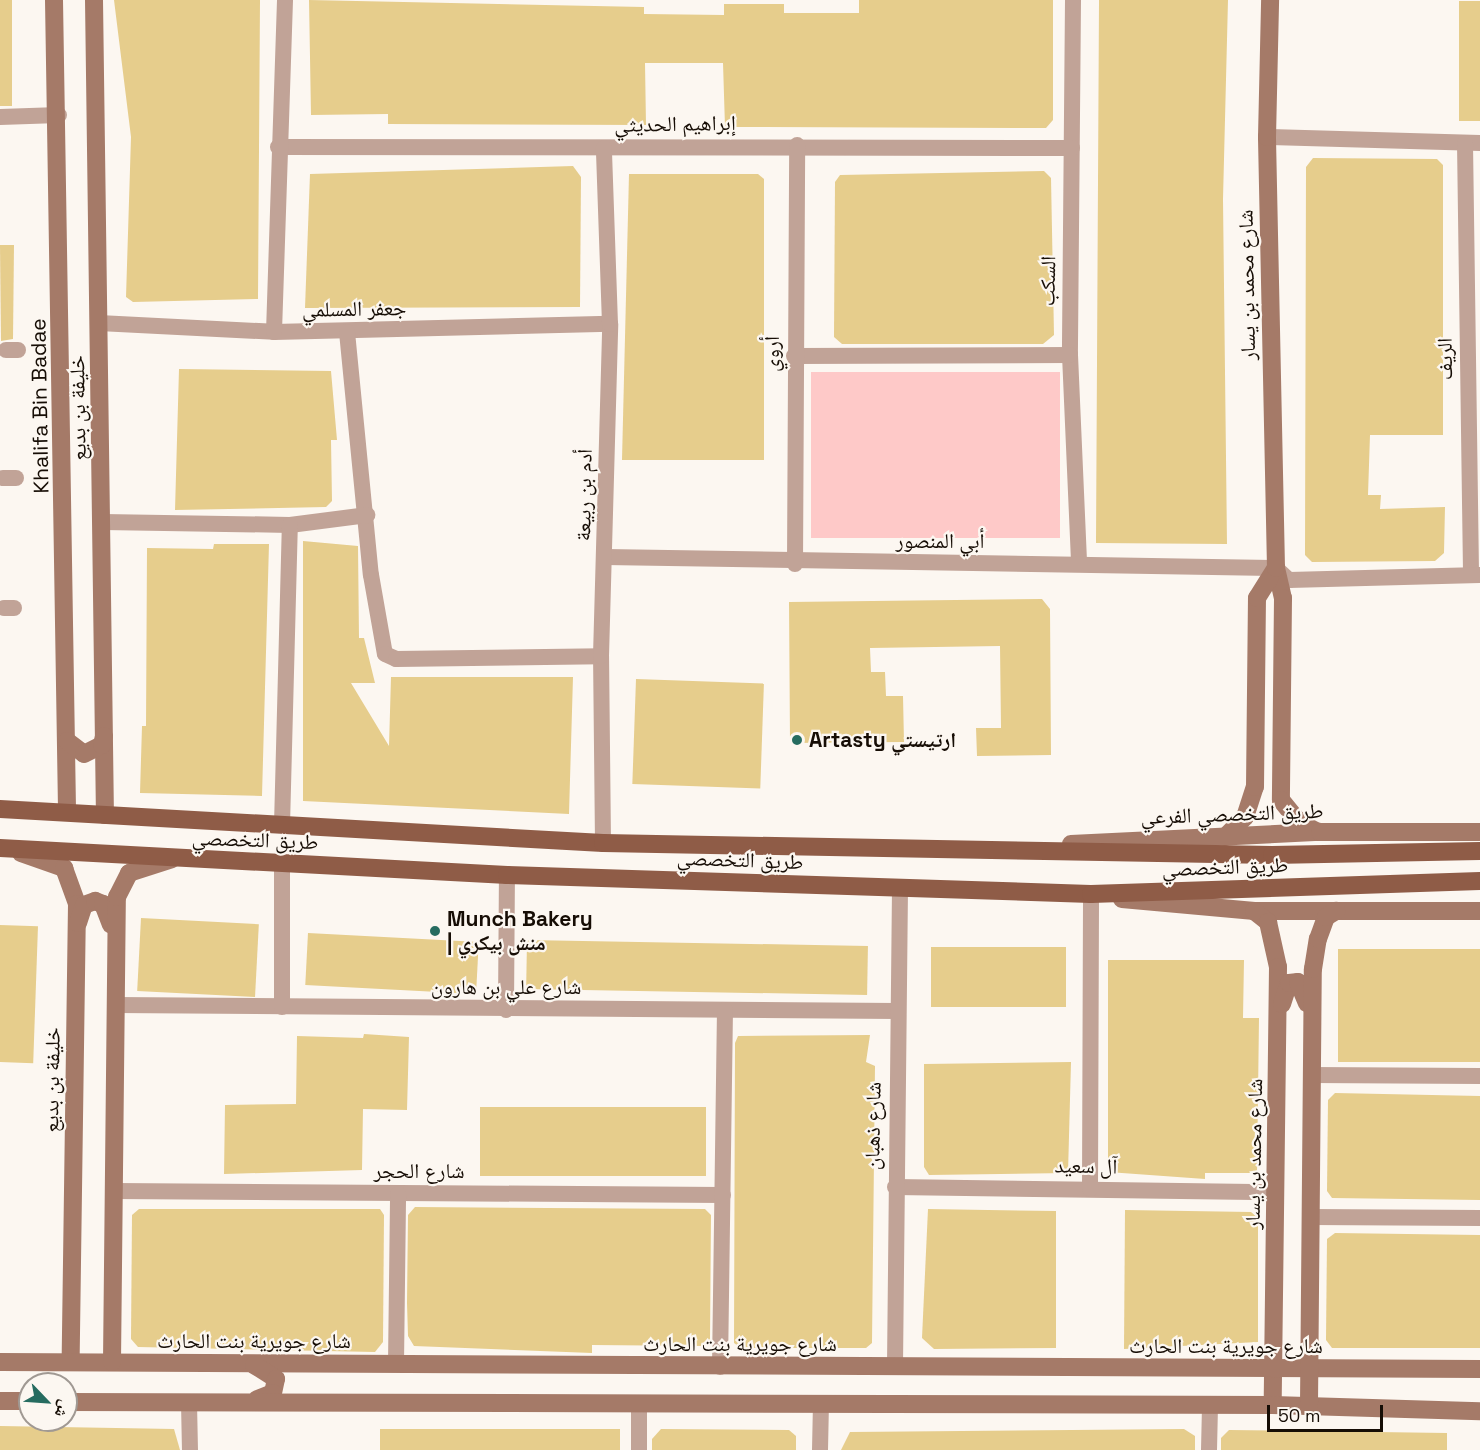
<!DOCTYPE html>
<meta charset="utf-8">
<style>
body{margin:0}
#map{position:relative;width:1480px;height:1450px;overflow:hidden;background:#fcf7f1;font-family:"Space Grotesk","Noto Naskh Arabic",sans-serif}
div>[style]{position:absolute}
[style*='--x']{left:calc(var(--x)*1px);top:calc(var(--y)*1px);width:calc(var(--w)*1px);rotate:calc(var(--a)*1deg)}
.green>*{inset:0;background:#fec9c8;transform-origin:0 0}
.building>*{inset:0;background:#e6cd8c;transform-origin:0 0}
.street>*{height:16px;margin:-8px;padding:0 8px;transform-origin:8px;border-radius:8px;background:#c1a397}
.secondary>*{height:18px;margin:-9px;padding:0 9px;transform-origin:9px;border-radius:9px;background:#a57a68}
.primary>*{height:18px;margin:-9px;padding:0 9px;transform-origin:9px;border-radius:9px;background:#8f5c47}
.dots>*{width:16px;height:16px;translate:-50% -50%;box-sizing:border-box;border:3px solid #fcf7f1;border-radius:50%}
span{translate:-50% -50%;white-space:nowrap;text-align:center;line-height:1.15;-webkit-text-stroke:4.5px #fcf7f1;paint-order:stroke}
.street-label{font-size:21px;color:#160d05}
.poi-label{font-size:21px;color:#160d05;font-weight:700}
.left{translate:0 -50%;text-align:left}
.north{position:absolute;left:18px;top:1372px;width:60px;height:60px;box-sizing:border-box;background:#fcf7f1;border:2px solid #a09993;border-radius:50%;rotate:115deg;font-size:16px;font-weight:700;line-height:24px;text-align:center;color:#160d05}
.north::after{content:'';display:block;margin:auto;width:21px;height:27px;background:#266c60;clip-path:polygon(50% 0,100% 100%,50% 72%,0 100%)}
.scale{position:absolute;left:1267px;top:1405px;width:116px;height:27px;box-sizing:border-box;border:3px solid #160d05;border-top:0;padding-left:8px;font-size:18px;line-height:21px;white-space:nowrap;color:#160d05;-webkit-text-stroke:4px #fcf7f1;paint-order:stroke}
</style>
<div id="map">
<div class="green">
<div style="left:1060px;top:372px;width:166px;height:249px;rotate:90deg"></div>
</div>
<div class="building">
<div style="left:0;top:0;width:12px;height:106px"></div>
<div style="clip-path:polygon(114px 0,260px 0,258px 299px,133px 302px,126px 297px,131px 137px)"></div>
<div style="clip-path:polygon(309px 0,644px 7px,644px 14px,724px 15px,724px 4px,784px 4px,784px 13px,859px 13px,859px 0,1053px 0,1053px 120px,1046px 128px,725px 127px,723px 63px,645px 63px,646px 125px,388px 124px,388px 114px,311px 115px)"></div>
<div style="clip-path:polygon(1099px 0,1228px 0,1223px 199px,1227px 544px,1096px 543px)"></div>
<div style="left:1459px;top:1px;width:21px;height:120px"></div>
<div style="clip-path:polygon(1313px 158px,1437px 159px,1443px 165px,1443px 435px,1370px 435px,1368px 495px,1381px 495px,1380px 509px,1445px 507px,1444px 553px,1435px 561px,1312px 562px,1305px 555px,1306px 167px)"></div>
<div style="clip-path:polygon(573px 166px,581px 177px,580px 307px,305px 308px,310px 174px)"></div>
<div style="clip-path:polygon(1044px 171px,1051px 178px,1054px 335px,1043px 344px,842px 344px,834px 337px,835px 182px,840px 175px)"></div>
<div style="clip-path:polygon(629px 174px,758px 174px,764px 179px,764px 460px,622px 460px)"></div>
<div style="clip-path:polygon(0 245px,14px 245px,13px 339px,1px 341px)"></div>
<div style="clip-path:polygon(179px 369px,331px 371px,337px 440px,331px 440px,332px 501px,326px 507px,175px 510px)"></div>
<div style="clip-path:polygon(303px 541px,358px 546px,359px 638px,364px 638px,375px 683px,351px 683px,389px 746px,391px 677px,573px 677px,569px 814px,303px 801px)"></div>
<div style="clip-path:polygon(214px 544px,269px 544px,262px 796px,140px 793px,142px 726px,146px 726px,147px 548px,213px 549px)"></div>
<div style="clip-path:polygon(1042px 599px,1050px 609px,1051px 755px,977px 756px,976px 728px,1001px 728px,1000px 646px,870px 648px,871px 672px,885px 672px,886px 696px,903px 696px,904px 742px,790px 743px,789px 602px)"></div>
<div style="left:636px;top:679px;width:128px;height:105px;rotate:2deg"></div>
<div style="left:141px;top:918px;width:118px;height:73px;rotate:3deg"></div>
<div style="left:0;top:925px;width:38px;height:137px;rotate:2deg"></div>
<div style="left:308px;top:933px;width:171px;height:52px;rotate:3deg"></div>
<div style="left:527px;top:940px;width:341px;height:49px;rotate:1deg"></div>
<div style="left:931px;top:947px;width:135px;height:60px"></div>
<div style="left:1338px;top:949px;width:142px;height:113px"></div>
<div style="clip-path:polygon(1108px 960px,1244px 960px,1243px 1018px,1259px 1018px,1257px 1173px,1205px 1173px,1205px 1179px,1108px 1172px)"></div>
<div style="clip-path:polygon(364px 1034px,409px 1037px,407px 1110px,363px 1109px,362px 1170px,224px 1174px,225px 1105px,296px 1104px,297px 1036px,363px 1038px)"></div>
<div style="clip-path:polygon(870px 1035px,866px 1062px,875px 1066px,872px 1343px,866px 1348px,741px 1348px,734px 1343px,735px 1043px,738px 1036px)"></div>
<div style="clip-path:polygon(1071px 1062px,1068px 1173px,929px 1175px,924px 1167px,924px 1064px)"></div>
<div style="clip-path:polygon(1335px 1093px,1480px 1096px,1480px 1200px,1332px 1198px,1327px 1191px,1328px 1100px)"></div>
<div style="left:480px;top:1107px;width:226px;height:69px"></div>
<div style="clip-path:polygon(415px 1207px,705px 1209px,711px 1215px,710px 1340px,704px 1346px,592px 1345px,592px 1353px,414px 1346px,408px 1336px,407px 1303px,408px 1215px)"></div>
<div style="clip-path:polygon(139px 1209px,380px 1209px,384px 1215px,383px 1342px,375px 1352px,138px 1347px,131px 1339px,132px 1215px)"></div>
<div style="clip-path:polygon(928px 1209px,1056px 1211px,1056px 1348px,934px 1349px,922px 1338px)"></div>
<div style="clip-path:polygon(1125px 1210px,1251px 1212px,1258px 1218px,1258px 1342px,1124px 1349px)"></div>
<div style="clip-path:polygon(1335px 1233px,1480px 1235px,1480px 1348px,1332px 1348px,1326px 1340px,1327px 1239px)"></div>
<div style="clip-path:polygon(0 1426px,174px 1429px,180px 1450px,0 1450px)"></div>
<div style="left:380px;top:1429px;width:240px;height:21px"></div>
<div style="clip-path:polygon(661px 1429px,789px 1430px,796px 1436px,796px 1450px,652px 1450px,652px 1439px)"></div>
<div style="clip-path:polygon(1184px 1429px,1195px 1436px,1195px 1450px,841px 1450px,850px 1432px)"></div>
<div style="clip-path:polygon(1229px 1430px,1447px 1433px,1447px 1450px,1221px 1450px,1221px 1438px)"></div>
</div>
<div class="street">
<div style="--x:1073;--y:0;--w:355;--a:90.5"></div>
<div style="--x:1070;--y:355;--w:208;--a:87.5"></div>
<div style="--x:0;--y:117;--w:59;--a:-1.9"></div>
<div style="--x:1267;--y:137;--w:213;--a:1.6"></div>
<div style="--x:1465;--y:143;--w:432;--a:89.2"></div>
<div style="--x:278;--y:147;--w:794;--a:0.07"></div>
<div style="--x:99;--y:323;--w:175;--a:2.9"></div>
<div style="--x:274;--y:332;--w:336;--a:-1.4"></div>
<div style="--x:274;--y:332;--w:332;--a:-88.1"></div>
<div style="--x:347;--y:332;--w:244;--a:84.4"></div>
<div style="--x:371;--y:575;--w:80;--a:80"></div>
<div style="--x:385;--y:654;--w:12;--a:24"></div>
<div style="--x:396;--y:659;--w:205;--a:-0.8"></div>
<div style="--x:6;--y:350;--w:12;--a:0"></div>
<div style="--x:794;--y:356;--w:276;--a:-0.2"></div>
<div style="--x:3;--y:478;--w:13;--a:0"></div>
<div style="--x:103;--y:522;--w:187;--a:0.9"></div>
<div style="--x:290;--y:525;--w:78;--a:-7.4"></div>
<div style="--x:605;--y:557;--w:671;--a:0.94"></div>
<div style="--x:1276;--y:568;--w:18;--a:43"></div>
<div style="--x:1289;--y:580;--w:191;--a:-1.5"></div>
<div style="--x:795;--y:564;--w:419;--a:-89.7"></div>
<div style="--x:4;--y:608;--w:10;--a:0"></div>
<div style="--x:282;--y:825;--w:300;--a:-88.5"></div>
<div style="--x:603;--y:843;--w:187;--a:-90.6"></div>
<div style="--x:601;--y:656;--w:332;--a:-88.4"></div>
<div style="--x:610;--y:324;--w:176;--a:-92"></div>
<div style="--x:115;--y:1005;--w:782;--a:0.44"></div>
<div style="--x:282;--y:1007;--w:144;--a:-90"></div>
<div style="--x:506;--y:1010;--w:135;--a:-89.6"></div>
<div style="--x:1311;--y:1075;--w:169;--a:0.3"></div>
<div style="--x:895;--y:1187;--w:380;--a:0.8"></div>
<div style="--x:1090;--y:1189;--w:295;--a:-89.8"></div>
<div style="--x:114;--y:1191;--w:609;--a:0.38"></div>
<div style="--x:1310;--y:1217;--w:170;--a:0.3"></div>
<div style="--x:396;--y:1364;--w:170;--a:-89.3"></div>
<div style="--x:895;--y:1366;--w:479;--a:-89.4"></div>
<div style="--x:720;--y:1367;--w:357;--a:-89.2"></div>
<div style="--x:189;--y:1403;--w:47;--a:88.8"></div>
<div style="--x:639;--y:1403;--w:47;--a:90"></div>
<div style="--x:820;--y:1450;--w:47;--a:-88.8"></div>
<div style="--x:1209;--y:1450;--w:44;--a:-88.7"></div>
</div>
<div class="secondary">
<div style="--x:54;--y:0;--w:811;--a:89.08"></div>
<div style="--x:94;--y:0;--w:815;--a:89.23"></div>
<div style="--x:1276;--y:568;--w:31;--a:77"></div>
<div style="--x:1283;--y:598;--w:202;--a:90.6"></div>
<div style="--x:1281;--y:800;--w:28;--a:51"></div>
<div style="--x:1299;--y:822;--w:21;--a:28"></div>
<div style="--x:67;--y:741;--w:21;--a:37"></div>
<div style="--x:84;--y:754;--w:20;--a:-27"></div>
<div style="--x:102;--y:745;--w:9;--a:-77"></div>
<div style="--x:1225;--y:837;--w:28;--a:-45"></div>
<div style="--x:1245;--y:817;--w:32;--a:-72"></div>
<div style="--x:1255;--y:787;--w:189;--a:-89.4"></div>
<div style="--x:1257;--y:598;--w:36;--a:-58"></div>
<div style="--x:1276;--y:568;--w:431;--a:-91.2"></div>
<div style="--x:1267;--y:137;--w:137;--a:-88.7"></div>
<div style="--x:1071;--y:844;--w:249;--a:-2.8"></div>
<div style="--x:1320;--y:832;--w:160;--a:0"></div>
<div style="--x:21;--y:853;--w:46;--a:19.2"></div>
<div style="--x:64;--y:868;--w:38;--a:70"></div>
<div style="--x:77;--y:904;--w:457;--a:90.8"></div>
<div style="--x:1122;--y:899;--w:133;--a:5.2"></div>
<div style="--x:1254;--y:911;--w:226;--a:0"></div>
<div style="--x:1254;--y:911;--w:18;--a:38"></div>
<div style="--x:1268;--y:922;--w:46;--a:77.5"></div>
<div style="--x:1278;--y:967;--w:438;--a:90.7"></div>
<div style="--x:78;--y:923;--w:19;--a:-72"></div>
<div style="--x:84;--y:905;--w:12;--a:-20"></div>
<div style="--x:95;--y:901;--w:9;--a:21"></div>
<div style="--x:103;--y:904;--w:22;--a:69"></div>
<div style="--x:1282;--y:1004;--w:22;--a:-72"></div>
<div style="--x:1289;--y:983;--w:9;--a:-6"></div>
<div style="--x:1298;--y:982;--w:23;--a:67"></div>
<div style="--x:0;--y:1362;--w:1480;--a:0.27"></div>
<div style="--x:112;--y:1362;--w:465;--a:-89.4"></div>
<div style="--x:117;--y:897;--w:27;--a:-63"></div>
<div style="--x:129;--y:873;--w:45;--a:-18"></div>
<div style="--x:254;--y:1365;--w:26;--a:32"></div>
<div style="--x:276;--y:1379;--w:14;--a:102"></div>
<div style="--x:273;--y:1393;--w:17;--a:159"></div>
<div style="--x:0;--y:1401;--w:30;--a:0"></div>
<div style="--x:66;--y:1402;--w:1207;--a:0.14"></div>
<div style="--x:1273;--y:1405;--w:207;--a:1.7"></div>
<div style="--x:1309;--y:1405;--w:436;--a:-89.5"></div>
<div style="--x:1313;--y:969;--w:30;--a:-81"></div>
<div style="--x:1318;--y:939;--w:23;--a:-70"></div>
<div style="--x:1326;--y:917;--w:12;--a:-31"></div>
</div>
<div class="primary">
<div style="--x:0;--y:809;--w:604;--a:3.23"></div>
<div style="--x:603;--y:843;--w:669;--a:1.03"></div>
<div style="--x:1272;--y:855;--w:208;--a:-1.1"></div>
<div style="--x:0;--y:848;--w:508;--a:3.05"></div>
<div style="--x:507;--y:875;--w:584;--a:1.86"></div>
<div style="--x:1091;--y:894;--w:389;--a:-1.9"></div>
</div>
<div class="dots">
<div style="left:797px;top:740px;background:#266c60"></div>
<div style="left:435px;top:931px;background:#266c60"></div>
</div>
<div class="street-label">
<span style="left:675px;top:124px;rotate:-1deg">إبراهيم الحديثي</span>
<span style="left:1048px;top:281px;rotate:-89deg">السكب</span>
<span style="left:1247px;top:285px;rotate:-91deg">شارع محمد بن يسار</span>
<span style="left:354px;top:309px;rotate:-1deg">جعفر المسلمي</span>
<span style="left:772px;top:354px;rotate:-90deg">أروي</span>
<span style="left:1445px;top:359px;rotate:-91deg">الريف</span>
<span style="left:40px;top:406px;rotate:-91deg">Khalifa Bin Badae</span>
<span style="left:78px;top:408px;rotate:-91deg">خليفة بن بديع</span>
<span style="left:584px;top:495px;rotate:-89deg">أدم بن ربيعة</span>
<span style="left:940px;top:541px">أبي المنصور</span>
<span style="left:1232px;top:814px;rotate:-2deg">طريق التخصصي الفرعي</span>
<span style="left:255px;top:840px;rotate:2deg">طريق التخصصي</span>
<span style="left:740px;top:860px;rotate:2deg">طريق التخصصي</span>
<span style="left:1225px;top:867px;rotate:-2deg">طريق التخصصي</span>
<span style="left:506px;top:987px">شارع علي بن هارون</span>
<span style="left:52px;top:1080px;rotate:-89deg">خليفة بن بديع</span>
<span style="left:873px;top:1126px;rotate:-89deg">شارع ذهبان</span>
<span style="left:1254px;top:1154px;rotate:-89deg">شارع محمد بن يسار</span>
<span style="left:1086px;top:1166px;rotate:1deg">آل سعيد</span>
<span style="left:419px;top:1171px">شارع الحجر</span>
<span style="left:254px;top:1341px">شارع جويرية بنت الحارث</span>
<span style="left:740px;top:1344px">شارع جويرية بنت الحارث</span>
<span style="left:1226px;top:1346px">شارع جويرية بنت الحارث</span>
</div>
<div class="poi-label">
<span class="left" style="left:809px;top:740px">Artasty ارتيستي</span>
<span class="left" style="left:447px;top:931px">Munch Bakery<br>| منش بيكري</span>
</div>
<div class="north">ش</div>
<div class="scale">50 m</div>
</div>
